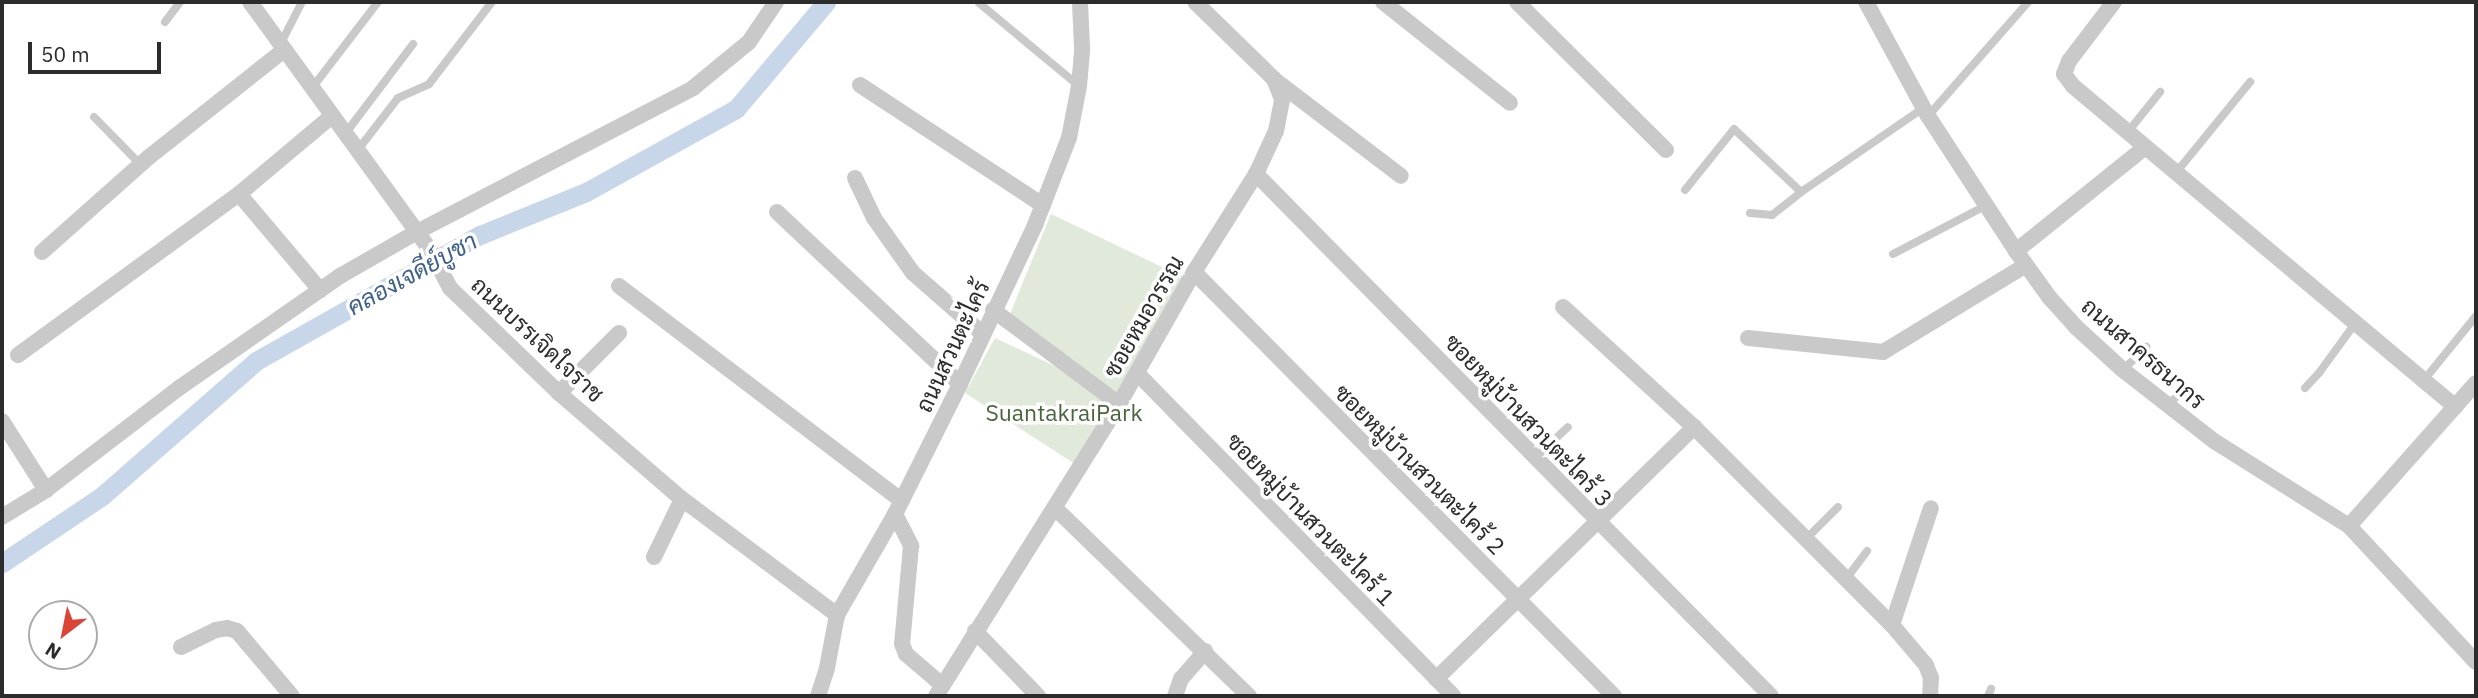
<!DOCTYPE html>
<meta charset="utf-8">
<style>
body{margin:0}
#map{position:relative;width:2478px;height:698px;overflow:hidden;background:#fff;font-family:"IBM Plex Sans",Sarabun,sans-serif}
div>[style]{position:absolute}
[style*='--x']{left:calc(var(--x)*1px);top:calc(var(--y)*1px);width:calc(var(--w)*1px);rotate:calc(var(--a)*1deg)}
.green>*{inset:0;background:#e0e9da}
.canal>*{height:19px;margin:-9.5px;padding:0 9.5px;transform-origin:9.5px;border-radius:9.5px;background:#c7d6e9}
.lane>*{height:8px;margin:-4px;padding:0 4px;transform-origin:4px;border-radius:4px;background:#c9c9c9}
.street>*{height:16px;margin:-8px;padding:0 8px;transform-origin:8px;border-radius:8px;background:#c9c9c9}
span{translate:-50% -50%;white-space:nowrap;text-align:center;line-height:1.15;-webkit-text-stroke:7px #fff;paint-order:stroke}
.street-label{font-size:23px;color:#2c2c2c}
.park-label{font-size:23px;color:#49653c}
.water-label{font-size:24px;color:#3f608a;font-style:italic}
.frame{position:absolute;inset:0;border:4px solid #2c2c2c;pointer-events:none}
.north{position:absolute;left:28px;top:600px;width:70px;height:70px;box-sizing:border-box;background:#fff;border:2px solid #ababab;border-radius:50%;rotate:212deg;font-size:19px;font-weight:700;line-height:28px;text-align:center;color:#2c2c2c}
.north::after{content:'';display:block;margin:auto;width:24px;height:32px;background:#dc4435;clip-path:polygon(50% 0,100% 100%,50% 72%,0 100%)}
.scale{position:absolute;left:28px;top:42px;width:133px;height:32px;box-sizing:border-box;border:4px solid #2c2c2c;border-top:0;padding-left:9px;font-size:21px;line-height:24px;white-space:nowrap;color:#2c2c2c;-webkit-text-stroke:5px #fff;paint-order:stroke}
</style>
<div id="map">
<div class="green">
<div style="clip-path:polygon(1051px 214px,1187px 279px,1075px 464px,965px 393px,995px 338px,1112px 393px,1010px 314px)"></div>
</div>
<div class="canal">
<div style="--x:2;--y:563;--w:120;--a:-33.8"></div>
<div style="--x:102;--y:496;--w:205;--a:-41.2"></div>
<div style="--x:256;--y:361;--w:257;--a:-29.4"></div>
<div style="--x:480;--y:235;--w:114;--a:-22.1"></div>
<div style="--x:586;--y:192;--w:171;--a:-29"></div>
<div style="--x:736;--y:109;--w:140;--a:-49.9"></div>
</div>
<div class="lane">
<div style="--x:979;--y:3;--w:130;--a:39.7"></div>
<div style="--x:165;--y:22;--w:25;--a:-53"></div>
<div style="--x:281;--y:43;--w:46;--a:-62.9"></div>
<div style="--x:312;--y:88;--w:108;--a:-52.5"></div>
<div style="--x:1928;--y:116;--w:152;--a:-48.7"></div>
<div style="--x:94;--y:117;--w:67;--a:45.6"></div>
<div style="--x:2127;--y:133;--w:53;--a:-51.2"></div>
<div style="--x:345;--y:134;--w:113;--a:-52.9"></div>
<div style="--x:357;--y:151;--w:67;--a:-52.3"></div>
<div style="--x:398;--y:98;--w:34;--a:-24"></div>
<div style="--x:429;--y:84;--w:103;--a:-52.5"></div>
<div style="--x:2175;--y:174;--w:119;--a:-50.8"></div>
<div style="--x:1685;--y:190;--w:78;--a:-51.2"></div>
<div style="--x:1734;--y:129;--w:92;--a:43.2"></div>
<div style="--x:1801;--y:192;--w:148;--a:-34.5"></div>
<div style="--x:1750;--y:213;--w:22;--a:5"></div>
<div style="--x:1772;--y:215;--w:37;--a:-38"></div>
<div style="--x:1893;--y:254;--w:106;--a:-27.5"></div>
<div style="--x:2123;--y:370;--w:33;--a:-45"></div>
<div style="--x:2424;--y:380;--w:82;--a:-50.9"></div>
<div style="--x:2305;--y:388;--w:21;--a:-47"></div>
<div style="--x:2319;--y:373;--w:63;--a:-54"></div>
<div style="--x:2167;--y:406;--w:25;--a:-45"></div>
<div style="--x:2185;--y:388;--w:19;--a:32"></div>
<div style="--x:1535;--y:458;--w:45;--a:-43.2"></div>
<div style="--x:1806;--y:539;--w:45;--a:-45"></div>
<div style="--x:1846;--y:579;--w:35;--a:-53"></div>
<div style="--x:1988;--y:696;--w:8;--a:-67"></div>
</div>
<div class="street">
<div style="--x:250;--y:2;--w:304;--a:54"></div>
<div style="--x:429;--y:248;--w:45;--a:62.3"></div>
<div style="--x:450;--y:288;--w:151;--a:43.9"></div>
<div style="--x:559;--y:393;--w:162;--a:40.8"></div>
<div style="--x:682;--y:499;--w:194;--a:36.8"></div>
<div style="--x:1383;--y:2;--w:162;--a:38.5"></div>
<div style="--x:1517;--y:2;--w:210;--a:44.8"></div>
<div style="--x:1866;--y:2;--w:130;--a:61.5"></div>
<div style="--x:1928;--y:116;--w:161;--a:56.9"></div>
<div style="--x:2016;--y:251;--w:57;--a:54.3"></div>
<div style="--x:2049;--y:297;--w:40;--a:48"></div>
<div style="--x:2076;--y:327;--w:64;--a:42.5"></div>
<div style="--x:2123;--y:370;--w:115;--a:38"></div>
<div style="--x:2214;--y:441;--w:160;--a:32.2"></div>
<div style="--x:2349;--y:526;--w:186;--a:47"></div>
<div style="--x:2114;--y:2;--w:74;--a:127.3"></div>
<div style="--x:2069;--y:61;--w:14;--a:111"></div>
<div style="--x:2064;--y:74;--w:15;--a:53"></div>
<div style="--x:2073;--y:86;--w:499;--a:40"></div>
<div style="--x:1275;--y:80;--w:158;--a:37.3"></div>
<div style="--x:860;--y:85;--w:219;--a:33.3"></div>
<div style="--x:1256;--y:174;--w:733;--a:45.39"></div>
<div style="--x:855;--y:178;--w:44;--a:64.6"></div>
<div style="--x:874;--y:218;--w:67;--a:54.7"></div>
<div style="--x:913;--y:273;--w:93;--a:41.1"></div>
<div style="--x:239;--y:194;--w:126;--a:49.8"></div>
<div style="--x:777;--y:212;--w:251;--a:43.2"></div>
<div style="--x:2016;--y:251;--w:164;--a:-38.8"></div>
<div style="--x:42;--y:252;--w:143;--a:-41.6"></div>
<div style="--x:149;--y:157;--w:172;--a:-38.4"></div>
<div style="--x:1194;--y:272;--w:597;--a:45.27"></div>
<div style="--x:619;--y:286;--w:354;--a:37.2"></div>
<div style="--x:1563;--y:307;--w:178;--a:42.5"></div>
<div style="--x:1694;--y:427;--w:280;--a:45"></div>
<div style="--x:1892;--y:625;--w:52;--a:49.6"></div>
<div style="--x:1926;--y:665;--w:14;--a:69"></div>
<div style="--x:1931;--y:678;--w:18;--a:93"></div>
<div style="--x:993;--y:310;--w:157;--a:36.7"></div>
<div style="--x:1748;--y:338;--w:136;--a:5.9"></div>
<div style="--x:1883;--y:352;--w:167;--a:-31.3"></div>
<div style="--x:18;--y:355;--w:273;--a:-36.1"></div>
<div style="--x:239;--y:194;--w:121;--a:-40"></div>
<div style="--x:1137;--y:373;--w:452;--a:45.6"></div>
<div style="--x:559;--y:393;--w:85;--a:-45"></div>
<div style="--x:2;--y:421;--w:82;--a:57.5"></div>
<div style="--x:1055;--y:508;--w:270;--a:44.1"></div>
<div style="--x:895;--y:514;--w:36;--a:63"></div>
<div style="--x:911;--y:546;--w:98;--a:95.2"></div>
<div style="--x:902;--y:644;--w:11;--a:68"></div>
<div style="--x:906;--y:654;--w:48;--a:40.7"></div>
<div style="--x:2;--y:517;--w:52;--a:-31.5"></div>
<div style="--x:46;--y:490;--w:168;--a:-37.5"></div>
<div style="--x:179;--y:388;--w:196;--a:-34.8"></div>
<div style="--x:340;--y:276;--w:86;--a:-29.8"></div>
<div style="--x:415;--y:233;--w:314;--a:-27.5"></div>
<div style="--x:693;--y:88;--w:72;--a:-39.4"></div>
<div style="--x:749;--y:42;--w:48;--a:-56"></div>
<div style="--x:2349;--y:526;--w:191;--a:-48.4"></div>
<div style="--x:654;--y:557;--w:64;--a:-64.2"></div>
<div style="--x:1892;--y:625;--w:123;--a:-71.6"></div>
<div style="--x:975;--y:631;--w:91;--a:45.9"></div>
<div style="--x:181;--y:647;--w:39;--a:-26"></div>
<div style="--x:216;--y:630;--w:11;--a:-10"></div>
<div style="--x:227;--y:628;--w:10;--a:17"></div>
<div style="--x:237;--y:631;--w:85;--a:49.8"></div>
<div style="--x:1436;--y:679;--w:361;--a:-44.3"></div>
<div style="--x:818;--y:696;--w:29;--a:-72"></div>
<div style="--x:827;--y:668;--w:54;--a:-79.3"></div>
<div style="--x:837;--y:615;--w:116;--a:-60.1"></div>
<div style="--x:895;--y:514;--w:145;--a:-63.4"></div>
<div style="--x:960;--y:384;--w:176;--a:-64.7"></div>
<div style="--x:1035;--y:225;--w:93;--a:-68.7"></div>
<div style="--x:1069;--y:138;--w:53;--a:-79.1"></div>
<div style="--x:1079;--y:86;--w:38;--a:-85"></div>
<div style="--x:1082;--y:48;--w:46;--a:-92.5"></div>
<div style="--x:936;--y:696;--w:345;--a:-57.9"></div>
<div style="--x:1119;--y:404;--w:152;--a:-60.4"></div>
<div style="--x:1194;--y:272;--w:116;--a:-57.7"></div>
<div style="--x:1256;--y:174;--w:47;--a:-65.1"></div>
<div style="--x:1276;--y:131;--w:33;--a:-79"></div>
<div style="--x:1282;--y:99;--w:22;--a:-112"></div>
<div style="--x:1274;--y:79;--w:110;--a:-135.7"></div>
<div style="--x:1175;--y:696;--w:18;--a:-71"></div>
<div style="--x:1181;--y:679;--w:37;--a:-49"></div>
</div>
<div class="street-label">
<span style="left:1143px;top:316px;rotate:-60deg">ซอยหมอวรรณ</span>
<span style="left:538px;top:339px;rotate:43deg">ถนนบรรเจิดใจราช</span>
<span style="left:952px;top:346px;rotate:-65deg">ถนนสวนตะไคร้</span>
<span style="left:2144px;top:353px;rotate:41deg">ถนนสาครธนากร</span>
<span style="left:1529px;top:420px;rotate:46deg">ซอยหมู่บ้านสวนตะไคร้ 3</span>
<span style="left:1420px;top:469px;rotate:45deg">ซอยหมู่บ้านสวนตะไคร้ 2</span>
<span style="left:1311px;top:519px;rotate:46deg">ซอยหมู่บ้านสวนตะไคร้ 1</span>
</div>
<div class="park-label">
<span style="left:1064px;top:412px">SuantakraiPark</span>
</div>
<div class="water-label">
<span style="left:412px;top:274px;rotate:-29deg">คลองเจดีย์บูชา</span>
</div>
<div class="frame"></div>
<div class="north">N</div>
<div class="scale">50 m</div>
</div>
